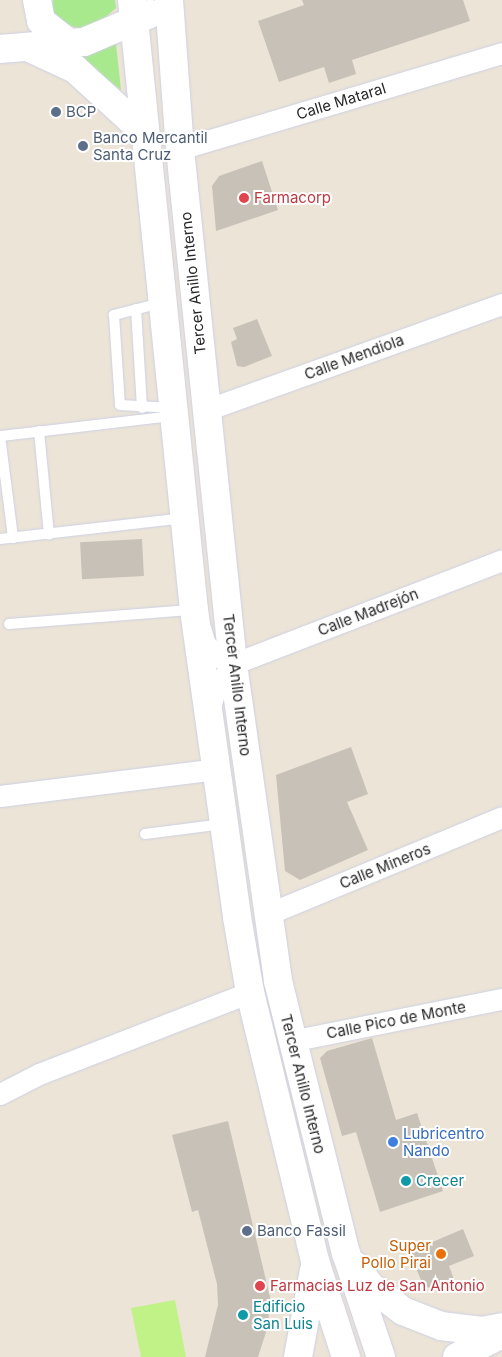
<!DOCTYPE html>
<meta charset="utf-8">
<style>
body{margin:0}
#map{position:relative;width:502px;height:1357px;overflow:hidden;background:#ece4d7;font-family:Inter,sans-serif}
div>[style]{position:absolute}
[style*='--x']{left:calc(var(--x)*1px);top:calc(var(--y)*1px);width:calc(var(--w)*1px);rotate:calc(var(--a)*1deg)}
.green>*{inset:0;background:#a9e98d}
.pitch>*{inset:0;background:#c1f287}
.building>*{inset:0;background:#c7c1b7;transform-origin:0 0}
.roads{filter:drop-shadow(0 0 1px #ccd0e3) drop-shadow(0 0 1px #ccd0e3)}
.lane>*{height:10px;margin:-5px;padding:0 5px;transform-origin:5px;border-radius:5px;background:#fff}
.street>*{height:21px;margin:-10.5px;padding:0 10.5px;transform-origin:10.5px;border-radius:10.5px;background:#fff}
.secondary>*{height:28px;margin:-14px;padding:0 14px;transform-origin:14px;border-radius:14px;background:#fff}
.dots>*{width:14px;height:14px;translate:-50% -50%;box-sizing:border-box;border:2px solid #fff;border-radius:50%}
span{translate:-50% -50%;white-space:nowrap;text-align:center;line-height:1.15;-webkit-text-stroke:4px #fff;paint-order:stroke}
.street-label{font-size:15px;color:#272727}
.service-label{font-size:15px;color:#4e5e75}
.left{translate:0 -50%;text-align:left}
.health-label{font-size:15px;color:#be3a42}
.shop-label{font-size:15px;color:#366cbe}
.culture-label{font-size:15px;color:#0d838f}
.food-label{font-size:15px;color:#c56008}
.right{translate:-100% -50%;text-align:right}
</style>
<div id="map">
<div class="green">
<div style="clip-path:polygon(53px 0,115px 0,116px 8px,94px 27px,79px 28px,61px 24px,52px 13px)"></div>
<div style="clip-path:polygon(116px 44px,121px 90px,80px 57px)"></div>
</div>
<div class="pitch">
<div style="clip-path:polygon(175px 1300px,186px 1357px,141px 1357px,131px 1308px)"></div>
</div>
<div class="building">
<div style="clip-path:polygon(302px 0,463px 0,470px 21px,352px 60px,356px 74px,329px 83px,324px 67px,279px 82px,258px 21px,304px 5px)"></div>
<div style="clip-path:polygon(262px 161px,278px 210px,216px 231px,212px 186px,219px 176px)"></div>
<div style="clip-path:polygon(257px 319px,272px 356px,244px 367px,237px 366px,231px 342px,237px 339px,233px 328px)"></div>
<div style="left:142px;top:539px;width:37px;height:62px;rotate:87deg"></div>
<div style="clip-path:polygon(351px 747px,368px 794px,347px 802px,368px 850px,300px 880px,285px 871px,276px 775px)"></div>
<div style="clip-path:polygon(372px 1038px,396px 1120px,417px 1113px,443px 1191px,380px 1212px,356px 1132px,342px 1136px,320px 1058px,327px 1051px)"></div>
<div style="clip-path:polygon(228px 1121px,270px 1297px,268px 1326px,258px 1357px,205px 1357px,218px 1305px,217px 1284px,198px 1210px,192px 1212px,172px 1135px)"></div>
<div style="clip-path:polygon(463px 1229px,474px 1256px,449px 1266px,458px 1290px,424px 1287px,409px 1252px)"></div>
</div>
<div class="roads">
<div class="lane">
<div style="--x:161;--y:303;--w:49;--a:165.7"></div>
<div style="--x:114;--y:315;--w:90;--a:86.2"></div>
<div style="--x:120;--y:405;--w:53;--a:3.2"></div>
<div style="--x:136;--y:309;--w:99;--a:86.5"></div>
<div style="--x:39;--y:431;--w:104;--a:84.5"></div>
<div style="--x:0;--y:436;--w:103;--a:82.7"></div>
<div style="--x:2;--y:436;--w:172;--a:-6.7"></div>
<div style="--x:0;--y:539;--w:184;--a:-6.5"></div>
<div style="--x:9;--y:624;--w:185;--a:-4.4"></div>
<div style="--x:145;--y:834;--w:79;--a:-7.3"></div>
</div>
<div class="street">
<div style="--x:180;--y:149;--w:336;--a:-16.6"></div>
<div style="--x:206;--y:410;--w:314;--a:-19.7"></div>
<div style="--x:200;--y:628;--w:17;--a:73"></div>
<div style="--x:205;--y:644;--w:17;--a:45"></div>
<div style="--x:217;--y:656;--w:18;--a:27"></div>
<div style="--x:210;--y:708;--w:20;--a:-75"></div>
<div style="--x:215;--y:689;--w:31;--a:-54"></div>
<div style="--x:233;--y:664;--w:288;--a:-21.1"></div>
<div style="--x:0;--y:796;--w:218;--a:-7.1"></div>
<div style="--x:268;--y:914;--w:253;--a:-22.5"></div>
<div style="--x:291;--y:1041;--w:215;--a:-11.3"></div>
<div style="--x:0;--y:1094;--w:44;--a:-27.1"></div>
<div style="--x:39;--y:1074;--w:226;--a:-21.2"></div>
</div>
<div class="secondary">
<div style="--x:37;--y:0;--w:21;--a:79"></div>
<div style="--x:41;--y:21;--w:36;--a:38"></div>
<div style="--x:132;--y:0;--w:613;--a:84.2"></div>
<div style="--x:194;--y:610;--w:310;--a:82"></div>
<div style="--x:237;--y:917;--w:76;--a:80.2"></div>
<div style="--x:250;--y:992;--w:277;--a:76.4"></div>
<div style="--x:315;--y:1261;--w:101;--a:72.1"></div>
<div style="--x:169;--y:0;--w:149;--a:85.8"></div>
<div style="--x:180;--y:149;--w:518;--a:84.12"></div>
<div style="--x:233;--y:664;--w:320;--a:81.9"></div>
<div style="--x:278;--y:981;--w:280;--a:76"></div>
<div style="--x:346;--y:1253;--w:110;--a:71.4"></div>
<div style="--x:30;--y:48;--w:50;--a:25"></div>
<div style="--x:75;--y:69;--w:92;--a:42.4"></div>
<div style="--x:0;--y:49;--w:84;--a:-4.8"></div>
<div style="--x:84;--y:42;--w:72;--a:-23"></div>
<div style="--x:356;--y:1266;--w:24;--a:55"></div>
<div style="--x:370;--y:1286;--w:41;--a:37.1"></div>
<div style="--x:403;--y:1311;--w:41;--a:21.5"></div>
<div style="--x:441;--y:1326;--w:41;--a:7"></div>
<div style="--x:482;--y:1331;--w:20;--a:-11"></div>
<div style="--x:298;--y:1357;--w:88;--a:-79.6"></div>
<div style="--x:457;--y:1357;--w:51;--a:-27.1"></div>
</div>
</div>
<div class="dots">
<div style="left:56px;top:112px;background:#5c6f8a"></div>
<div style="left:83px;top:146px;background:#5c6f8a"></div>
<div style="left:244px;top:198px;background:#e0444e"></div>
<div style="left:393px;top:1142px;background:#3f7fe0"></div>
<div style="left:406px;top:1181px;background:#0f9aa8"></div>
<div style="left:247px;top:1231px;background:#5c6f8a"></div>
<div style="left:441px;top:1254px;background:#e8710a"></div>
<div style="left:260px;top:1286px;background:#e0444e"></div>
<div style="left:243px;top:1315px;background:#0f9aa8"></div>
</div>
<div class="street-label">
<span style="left:341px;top:101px;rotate:-17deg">Calle Mataral</span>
<span style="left:193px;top:283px;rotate:-96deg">Tercer Anillo Interno</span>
<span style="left:354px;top:357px;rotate:-20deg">Calle Mendiola</span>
<span style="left:368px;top:612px;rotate:-21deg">Calle Madrejón</span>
<span style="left:237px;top:685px;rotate:83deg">Tercer Anillo Interno</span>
<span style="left:385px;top:866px;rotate:-22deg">Calle Mineros</span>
<span style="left:396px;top:1020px;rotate:-11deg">Calle Pico de Monte</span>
<span style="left:303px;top:1084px;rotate:76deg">Tercer Anillo Interno</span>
</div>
<div class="service-label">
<span class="left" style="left:66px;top:112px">BCP</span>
<span class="left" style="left:93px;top:146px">Banco Mercantil<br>Santa Cruz</span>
<span class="left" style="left:257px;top:1231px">Banco Fassil</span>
</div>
<div class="health-label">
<span class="left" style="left:254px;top:198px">Farmacorp</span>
<span class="left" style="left:270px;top:1286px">Farmacias Luz de San Antonio</span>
</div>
<div class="shop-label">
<span class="left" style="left:403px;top:1142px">Lubricentro<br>Nando</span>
</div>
<div class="culture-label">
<span class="left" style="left:416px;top:1181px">Crecer</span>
<span class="left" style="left:253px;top:1315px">Edificio<br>San Luis</span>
</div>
<div class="food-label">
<span class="right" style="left:431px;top:1254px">Super<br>Pollo Pirai</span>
</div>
</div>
